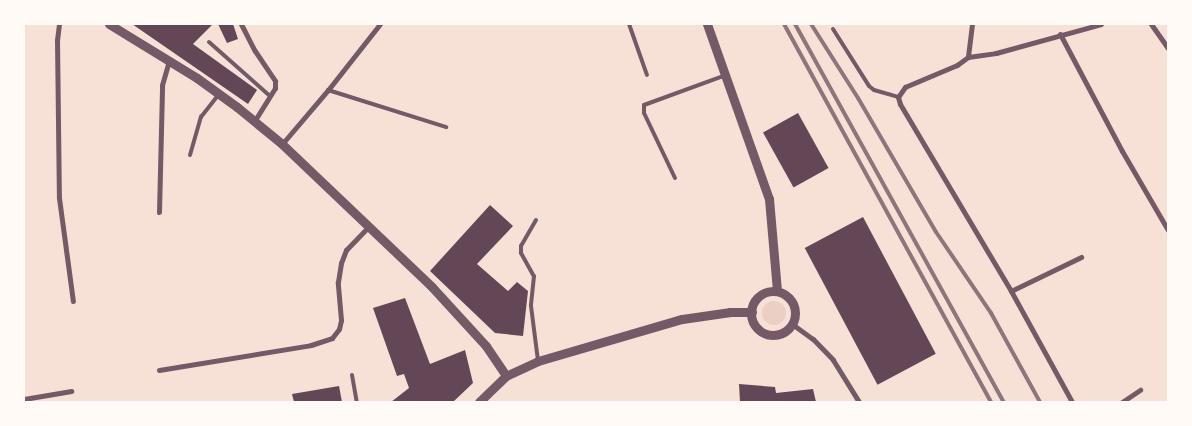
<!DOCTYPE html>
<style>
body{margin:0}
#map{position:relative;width:1192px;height:426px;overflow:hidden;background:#f7e1d7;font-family:Raleway,sans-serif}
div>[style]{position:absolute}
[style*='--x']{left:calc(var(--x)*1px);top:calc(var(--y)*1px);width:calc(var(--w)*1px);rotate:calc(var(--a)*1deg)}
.green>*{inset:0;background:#ebcfc5}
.round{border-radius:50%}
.building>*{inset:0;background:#644757;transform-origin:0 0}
.service>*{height:4px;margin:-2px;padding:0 2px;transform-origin:2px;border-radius:2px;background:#755966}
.minor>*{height:5px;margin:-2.5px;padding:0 2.5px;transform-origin:2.5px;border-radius:2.5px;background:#755966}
.tertiary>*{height:9px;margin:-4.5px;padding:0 4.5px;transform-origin:4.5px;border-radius:4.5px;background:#755966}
.tertiary>.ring{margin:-4.5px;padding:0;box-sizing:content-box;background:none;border:9px solid #755966;border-radius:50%}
.rail>*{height:4px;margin:-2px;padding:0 2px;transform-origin:2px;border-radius:2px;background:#8f747c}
span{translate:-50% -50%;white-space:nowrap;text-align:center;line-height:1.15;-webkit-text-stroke:4.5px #fffaf5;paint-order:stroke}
.frame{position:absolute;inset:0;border:25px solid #fffaf5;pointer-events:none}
</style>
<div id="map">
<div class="green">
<div class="round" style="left:762px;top:301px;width:24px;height:24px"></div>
</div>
<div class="building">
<div style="clip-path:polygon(132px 24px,213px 24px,193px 44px,257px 90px,248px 104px)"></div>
<div style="clip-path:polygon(218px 24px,233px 24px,238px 39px,227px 43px)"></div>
<div style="left:798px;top:113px;width:63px;height:40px;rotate:61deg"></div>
<div style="clip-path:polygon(490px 205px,513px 226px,477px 264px,508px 291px,517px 282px,528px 291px,523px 336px,495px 333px,430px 271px)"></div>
<div style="left:863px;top:217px;width:155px;height:66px;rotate:62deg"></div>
<div style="clip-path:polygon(405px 298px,430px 364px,465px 350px,473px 383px,453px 402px,391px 402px,409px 388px,404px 374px,397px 376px,373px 308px)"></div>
<div style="clip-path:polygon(739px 384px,775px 387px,776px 393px,813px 389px,816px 402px,740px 402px)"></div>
<div style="clip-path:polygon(339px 386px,342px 402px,294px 402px,292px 394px)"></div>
</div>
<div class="service">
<div style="--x:629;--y:24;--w:54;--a:70.6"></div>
<div style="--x:833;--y:29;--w:67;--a:57.7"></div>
<div style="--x:869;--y:86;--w:6;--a:39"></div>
<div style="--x:874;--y:90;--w:25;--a:16"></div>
<div style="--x:209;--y:42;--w:81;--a:41.5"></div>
<div style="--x:328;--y:90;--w:124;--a:17.4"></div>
<div style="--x:190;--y:155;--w:40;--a:-74"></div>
<div style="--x:201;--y:117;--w:29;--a:-52"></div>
<div style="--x:675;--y:178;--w:72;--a:-115.5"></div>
<div style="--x:644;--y:113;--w:8;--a:-90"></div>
<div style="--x:644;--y:105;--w:87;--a:-20.1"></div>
<div style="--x:536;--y:220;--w:30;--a:120"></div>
<div style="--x:521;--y:246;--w:7;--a:90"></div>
<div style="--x:521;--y:253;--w:26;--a:61"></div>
<div style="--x:534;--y:276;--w:30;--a:96"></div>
<div style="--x:531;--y:306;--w:55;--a:82.7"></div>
<div style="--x:352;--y:375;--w:27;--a:80"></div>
</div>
<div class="minor">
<div style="--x:59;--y:24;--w:16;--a:97"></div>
<div style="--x:57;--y:40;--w:158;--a:89.3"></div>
<div style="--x:59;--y:198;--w:104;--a:82.3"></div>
<div style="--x:241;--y:24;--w:30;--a:63"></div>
<div style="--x:255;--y:51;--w:36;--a:56"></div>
<div style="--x:275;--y:81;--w:7;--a:90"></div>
<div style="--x:275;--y:88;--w:39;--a:122"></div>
<div style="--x:972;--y:24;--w:33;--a:97"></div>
<div style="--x:968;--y:57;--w:14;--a:144"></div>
<div style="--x:957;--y:65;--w:56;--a:157.1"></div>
<div style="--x:905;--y:87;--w:12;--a:125"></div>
<div style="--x:898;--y:97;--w:7;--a:74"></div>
<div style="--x:900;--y:104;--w:217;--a:59.3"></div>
<div style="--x:1011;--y:291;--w:127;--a:61.2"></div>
<div style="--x:1151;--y:24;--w:29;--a:55"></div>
<div style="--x:1060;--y:34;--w:132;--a:62.1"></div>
<div style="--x:1122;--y:151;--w:91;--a:59.8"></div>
<div style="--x:968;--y:57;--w:28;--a:-8"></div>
<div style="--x:996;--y:53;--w:109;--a:-15.4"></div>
<div style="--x:282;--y:144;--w:71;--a:-49.6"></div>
<div style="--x:328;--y:90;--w:84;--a:-51.8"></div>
<div style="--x:159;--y:212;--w:127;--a:-88.6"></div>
<div style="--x:162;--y:85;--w:26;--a:-74"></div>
<div style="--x:1011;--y:291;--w:78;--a:-25.9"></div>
<div style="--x:792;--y:324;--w:26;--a:36"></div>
<div style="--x:813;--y:339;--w:29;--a:46"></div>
<div style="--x:833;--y:360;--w:49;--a:58.2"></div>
<div style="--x:159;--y:370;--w:154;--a:-9.3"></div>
<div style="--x:311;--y:345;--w:22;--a:-18"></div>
<div style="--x:332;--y:338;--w:11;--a:-52"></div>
<div style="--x:339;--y:329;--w:9;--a:-77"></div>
<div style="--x:341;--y:320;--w:38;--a:-95"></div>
<div style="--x:338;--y:282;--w:19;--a:-81"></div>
<div style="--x:341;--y:263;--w:14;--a:-69"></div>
<div style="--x:346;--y:250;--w:33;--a:-46"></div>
<div style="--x:24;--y:399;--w:48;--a:-9.7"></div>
<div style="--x:1122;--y:402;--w:22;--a:-34"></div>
</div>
<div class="tertiary">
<div style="--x:109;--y:24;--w:103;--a:31.5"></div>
<div style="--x:197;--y:78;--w:49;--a:35.9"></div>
<div style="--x:237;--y:107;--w:58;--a:39.4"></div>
<div style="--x:282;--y:144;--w:207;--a:43.6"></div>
<div style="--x:432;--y:287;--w:80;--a:47.5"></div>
<div style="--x:486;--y:346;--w:36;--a:56"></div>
<div style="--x:707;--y:24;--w:186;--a:70.5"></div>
<div style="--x:769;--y:199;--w:92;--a:85"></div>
<div class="ring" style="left:751px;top:291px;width:35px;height:35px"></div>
<div style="--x:479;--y:402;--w:37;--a:-44"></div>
<div style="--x:506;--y:376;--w:35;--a:-25"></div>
<div style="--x:538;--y:361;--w:150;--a:-16.3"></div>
<div style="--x:682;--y:319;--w:49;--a:-8.3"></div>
<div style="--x:730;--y:312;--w:22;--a:0"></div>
</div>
<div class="rail">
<div style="--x:784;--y:24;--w:431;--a:61.3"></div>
<div style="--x:795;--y:24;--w:432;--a:61.1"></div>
<div style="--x:811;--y:24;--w:88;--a:57.6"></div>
<div style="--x:858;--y:98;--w:155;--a:59.8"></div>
<div style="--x:936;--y:232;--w:98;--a:55.8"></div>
<div style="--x:991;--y:313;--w:102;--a:61.2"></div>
</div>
<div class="frame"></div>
</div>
